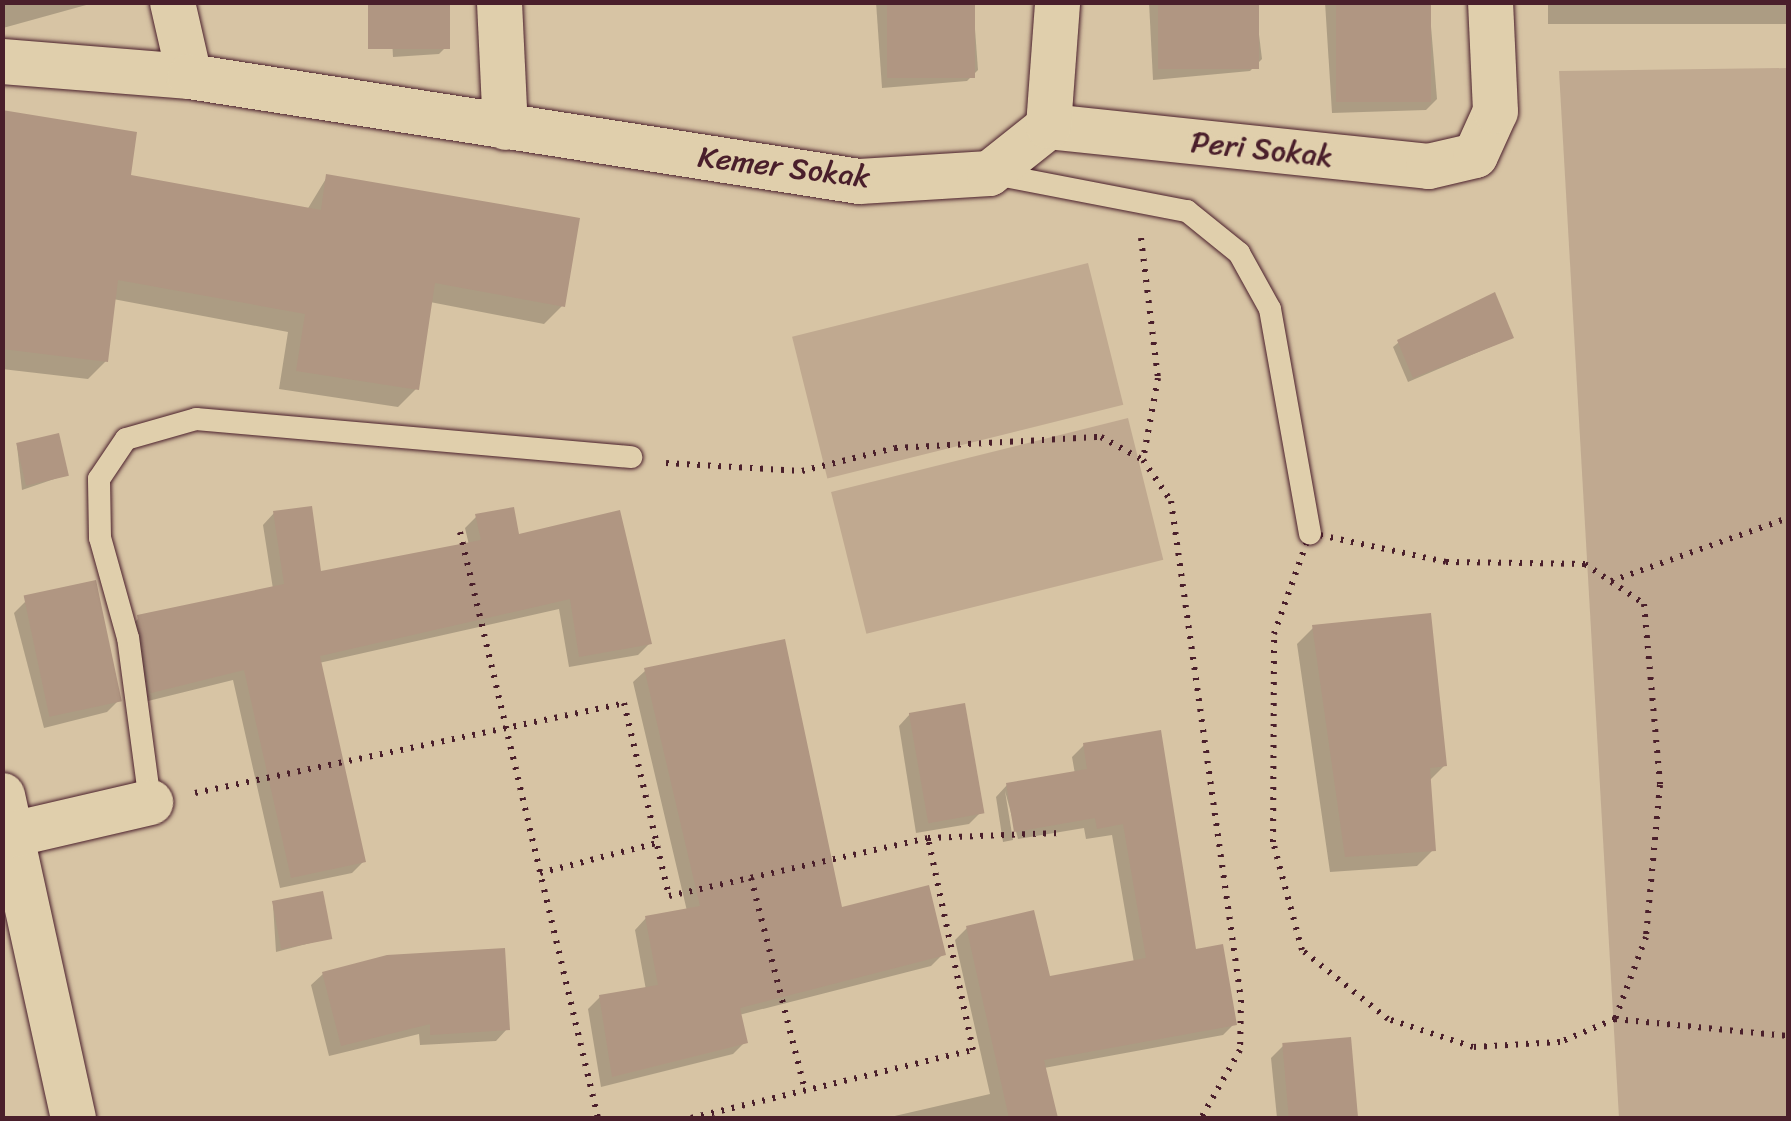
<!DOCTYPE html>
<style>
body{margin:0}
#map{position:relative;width:1791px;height:1121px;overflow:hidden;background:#d7c4a4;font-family:Sriracha,sans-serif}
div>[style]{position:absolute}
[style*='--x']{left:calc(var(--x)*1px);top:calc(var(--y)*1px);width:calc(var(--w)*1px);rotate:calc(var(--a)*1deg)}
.green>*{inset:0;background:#c0a990;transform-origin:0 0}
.shadow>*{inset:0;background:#0003;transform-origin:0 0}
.building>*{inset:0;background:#b09682;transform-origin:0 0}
.path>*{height:6px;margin-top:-3px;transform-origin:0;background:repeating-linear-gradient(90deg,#4a1f2b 0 2.5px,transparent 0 10.5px)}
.roads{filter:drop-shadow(0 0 2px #4a1f2b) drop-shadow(0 0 2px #4a1f2b)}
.lane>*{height:22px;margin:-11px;padding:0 11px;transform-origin:11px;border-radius:11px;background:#e0cfac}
.street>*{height:45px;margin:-22.5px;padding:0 22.5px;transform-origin:22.5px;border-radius:22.5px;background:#e0cfac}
span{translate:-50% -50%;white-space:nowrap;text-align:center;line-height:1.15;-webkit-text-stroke:8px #e0cfac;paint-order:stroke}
.street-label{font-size:30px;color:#4a1f2b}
.frame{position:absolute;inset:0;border:5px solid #4a1f2b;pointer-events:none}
</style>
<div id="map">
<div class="green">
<div style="clip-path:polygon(1788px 68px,1788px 1118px,1619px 1118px,1559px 71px)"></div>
<div style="left:1088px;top:263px;width:146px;height:305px;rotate:76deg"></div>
<div style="left:1128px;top:418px;width:146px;height:306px;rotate:76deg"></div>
</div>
<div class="shadow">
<div style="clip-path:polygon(2px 2px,97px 2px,3px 28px)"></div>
<div style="clip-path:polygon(390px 2px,450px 43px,439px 54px,393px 57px)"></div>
<div style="clip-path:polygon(876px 2px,973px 2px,978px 70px,967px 81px,882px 88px)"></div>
<div style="clip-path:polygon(1149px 2px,1255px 2px,1262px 59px,1250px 71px,1153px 80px)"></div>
<div style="clip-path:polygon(1325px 2px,1429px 2px,1437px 99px,1426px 110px,1332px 113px)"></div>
<div style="left:1548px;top:2px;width:240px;height:22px"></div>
<div style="clip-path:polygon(2px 112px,128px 177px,307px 210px,327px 177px,562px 306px,544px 324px,430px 302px,416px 389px,398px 407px,279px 389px,288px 332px,113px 299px,106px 361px,88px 379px,2px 369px)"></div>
<div style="clip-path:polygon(1511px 338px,1408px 382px,1393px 347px,1399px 342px)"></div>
<div style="clip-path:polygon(17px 446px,66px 475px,22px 490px)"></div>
<div style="clip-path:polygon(274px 513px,319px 574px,469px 545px,465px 528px,476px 517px,517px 537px,650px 643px,638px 655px,569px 667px,559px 609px,319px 663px,364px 861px,352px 873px,280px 888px,233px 680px,140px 703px,127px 629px,139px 618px,273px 589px,263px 525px)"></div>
<div style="clip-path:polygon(25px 602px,119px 700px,107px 712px,44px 728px,14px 613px)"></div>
<div style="clip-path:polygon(1313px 628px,1445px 765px,1429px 781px,1433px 850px,1417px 866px,1330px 872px,1297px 644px)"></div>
<div style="clip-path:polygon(645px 671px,840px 910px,943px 954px,931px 966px,739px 1015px,745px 1042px,733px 1054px,601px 1087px,588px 1009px,600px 997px,646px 990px,635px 930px,646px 918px,687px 911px,633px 682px)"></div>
<div style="clip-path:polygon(910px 714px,981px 812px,969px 824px,916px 833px,899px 726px)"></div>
<div style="clip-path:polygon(1084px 745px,1234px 1024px,1223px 1035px,1044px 1068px,1056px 1118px,886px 1118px,990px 1094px,955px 940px,967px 928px,1048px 978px,1134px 963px,1112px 835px,1086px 839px,1084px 828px,1018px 839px,1005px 791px,1013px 840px,1003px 842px,996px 797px,1007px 785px,1075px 774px,1072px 757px)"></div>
<div style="clip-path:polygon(273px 904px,329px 938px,276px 952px)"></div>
<div style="clip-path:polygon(323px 974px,507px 1029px,496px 1041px,420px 1045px,419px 1034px,329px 1056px,311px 985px)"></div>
<div style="clip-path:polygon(1348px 1040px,1355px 1118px,1277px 1118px,1271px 1058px,1283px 1046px)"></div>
</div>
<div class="building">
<div style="left:368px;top:2px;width:82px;height:47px"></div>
<div style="left:887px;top:2px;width:88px;height:76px"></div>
<div style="left:1158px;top:2px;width:101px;height:67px"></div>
<div style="left:1336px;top:2px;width:95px;height:100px"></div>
<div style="clip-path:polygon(2px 110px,137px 132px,131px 175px,321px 210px,326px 174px,580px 218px,565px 307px,435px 283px,419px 390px,296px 371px,305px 314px,118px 280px,108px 362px,2px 349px)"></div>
<div style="clip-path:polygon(1495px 292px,1514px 338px,1413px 378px,1397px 340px)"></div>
<div style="left:59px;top:433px;width:44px;height:44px;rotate:77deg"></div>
<div style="clip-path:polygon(312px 506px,321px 571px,481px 540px,475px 514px,514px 507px,519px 534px,620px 510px,652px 644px,579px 657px,570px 599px,320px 656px,366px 862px,291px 878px,244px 670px,151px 693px,137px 615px,284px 584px,273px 511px)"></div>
<div style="left:96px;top:580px;width:124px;height:74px;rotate:78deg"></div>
<div style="clip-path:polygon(1431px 613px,1447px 766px,1430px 768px,1436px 851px,1345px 857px,1312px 625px)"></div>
<div style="clip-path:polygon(785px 639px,842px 907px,929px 885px,946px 955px,740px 1008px,748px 1043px,612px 1077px,599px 995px,658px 985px,645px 916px,700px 906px,644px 668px)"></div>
<div style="left:965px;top:703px;width:112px;height:57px;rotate:80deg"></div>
<div style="clip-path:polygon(1161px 730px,1196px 949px,1223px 944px,1237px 1025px,1044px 1060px,1058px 1118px,1009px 1118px,966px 926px,1034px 910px,1050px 976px,1146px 958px,1123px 824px,1097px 829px,1095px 818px,1014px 832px,1006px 783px,1087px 769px,1083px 743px)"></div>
<div style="left:323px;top:891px;width:49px;height:52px;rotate:79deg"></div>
<div style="clip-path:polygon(505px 948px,510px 1030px,430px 1035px,430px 1024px,341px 1046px,322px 972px,387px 955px)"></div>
<div style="left:1351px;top:1037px;width:81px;height:69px;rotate:85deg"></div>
</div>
<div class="path">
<div style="--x:1141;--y:238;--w:141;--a:83.1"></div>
<div style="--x:1158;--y:378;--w:83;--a:100.4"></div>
<div style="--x:666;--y:463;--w:136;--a:3.4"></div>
<div style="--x:802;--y:471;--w:96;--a:-13.9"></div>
<div style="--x:895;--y:448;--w:206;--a:-3.1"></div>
<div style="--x:1101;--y:437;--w:48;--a:28.7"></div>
<div style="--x:1143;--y:460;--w:50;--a:55.7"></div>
<div style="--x:1171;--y:501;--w:504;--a:82.01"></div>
<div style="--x:1241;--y:1000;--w:50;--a:91.1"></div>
<div style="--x:1240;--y:1050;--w:78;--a:119.8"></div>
<div style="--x:460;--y:532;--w:602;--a:76.75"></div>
<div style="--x:1310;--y:533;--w:139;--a:12"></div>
<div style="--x:1446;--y:562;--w:139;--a:0.8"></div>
<div style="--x:1585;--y:564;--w:71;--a:34.1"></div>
<div style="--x:1644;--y:604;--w:182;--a:84.9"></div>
<div style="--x:1660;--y:785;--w:153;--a:95.3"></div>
<div style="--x:1646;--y:937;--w:88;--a:110.7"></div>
<div style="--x:1615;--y:1019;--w:60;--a:157.3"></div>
<div style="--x:1560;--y:1042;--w:87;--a:176.7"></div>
<div style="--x:1473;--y:1047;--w:89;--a:-161.8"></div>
<div style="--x:1388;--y:1019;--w:110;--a:-141.3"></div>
<div style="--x:1302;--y:950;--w:112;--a:-105"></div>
<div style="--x:1273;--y:842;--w:208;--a:-89.7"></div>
<div style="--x:1274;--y:634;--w:107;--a:-70.4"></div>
<div style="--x:1611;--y:581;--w:188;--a:-19.6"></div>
<div style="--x:195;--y:793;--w:438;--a:-11.8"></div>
<div style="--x:624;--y:703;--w:198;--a:76.9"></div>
<div style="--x:669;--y:896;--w:265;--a:-12.6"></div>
<div style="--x:928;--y:838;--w:133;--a:-2.2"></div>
<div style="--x:540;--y:873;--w:121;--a:-14.4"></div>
<div style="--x:751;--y:878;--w:219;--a:75.7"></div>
<div style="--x:1615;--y:1019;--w:174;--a:5.6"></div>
<div style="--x:691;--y:1118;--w:290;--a:-13.6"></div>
<div style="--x:973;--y:1050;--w:217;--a:-102"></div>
</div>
<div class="roads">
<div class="lane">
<div style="--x:989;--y:173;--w:202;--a:10.9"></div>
<div style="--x:1187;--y:211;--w:67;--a:38.9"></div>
<div style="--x:1239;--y:253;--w:64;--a:61"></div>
<div style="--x:1270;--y:309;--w:228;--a:79.9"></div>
<div style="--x:150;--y:802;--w:165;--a:-97.6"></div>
<div style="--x:128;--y:638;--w:104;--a:-105.6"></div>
<div style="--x:100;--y:538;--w:59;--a:-91"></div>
<div style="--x:99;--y:479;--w:48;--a:-56"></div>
<div style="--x:126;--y:439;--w:73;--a:-15.9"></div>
<div style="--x:196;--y:419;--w:437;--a:5"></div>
</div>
<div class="street">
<div style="--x:172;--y:2;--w:76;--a:77.1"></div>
<div style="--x:499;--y:2;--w:125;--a:87.3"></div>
<div style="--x:2;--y:61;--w:188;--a:4.6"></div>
<div style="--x:189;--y:76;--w:678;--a:8.91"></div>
<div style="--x:859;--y:181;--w:130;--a:-3.5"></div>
<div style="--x:989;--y:173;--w:75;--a:-38.5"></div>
<div style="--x:1048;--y:126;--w:382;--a:6"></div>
<div style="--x:1428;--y:166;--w:48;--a:-13.2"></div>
<div style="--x:1475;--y:155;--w:48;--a:-65.6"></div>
<div style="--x:1495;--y:111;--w:109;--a:-92.6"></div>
<div style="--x:1048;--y:126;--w:124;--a:-85.8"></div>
<div style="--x:2;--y:795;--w:331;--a:77.6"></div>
<div style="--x:12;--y:834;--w:142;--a:-13.1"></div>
</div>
</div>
<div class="street-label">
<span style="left:1262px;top:149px;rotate:6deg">Peri Sokak</span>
<span style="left:784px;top:167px;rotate:7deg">Kemer Sokak</span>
</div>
<div class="frame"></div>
</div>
